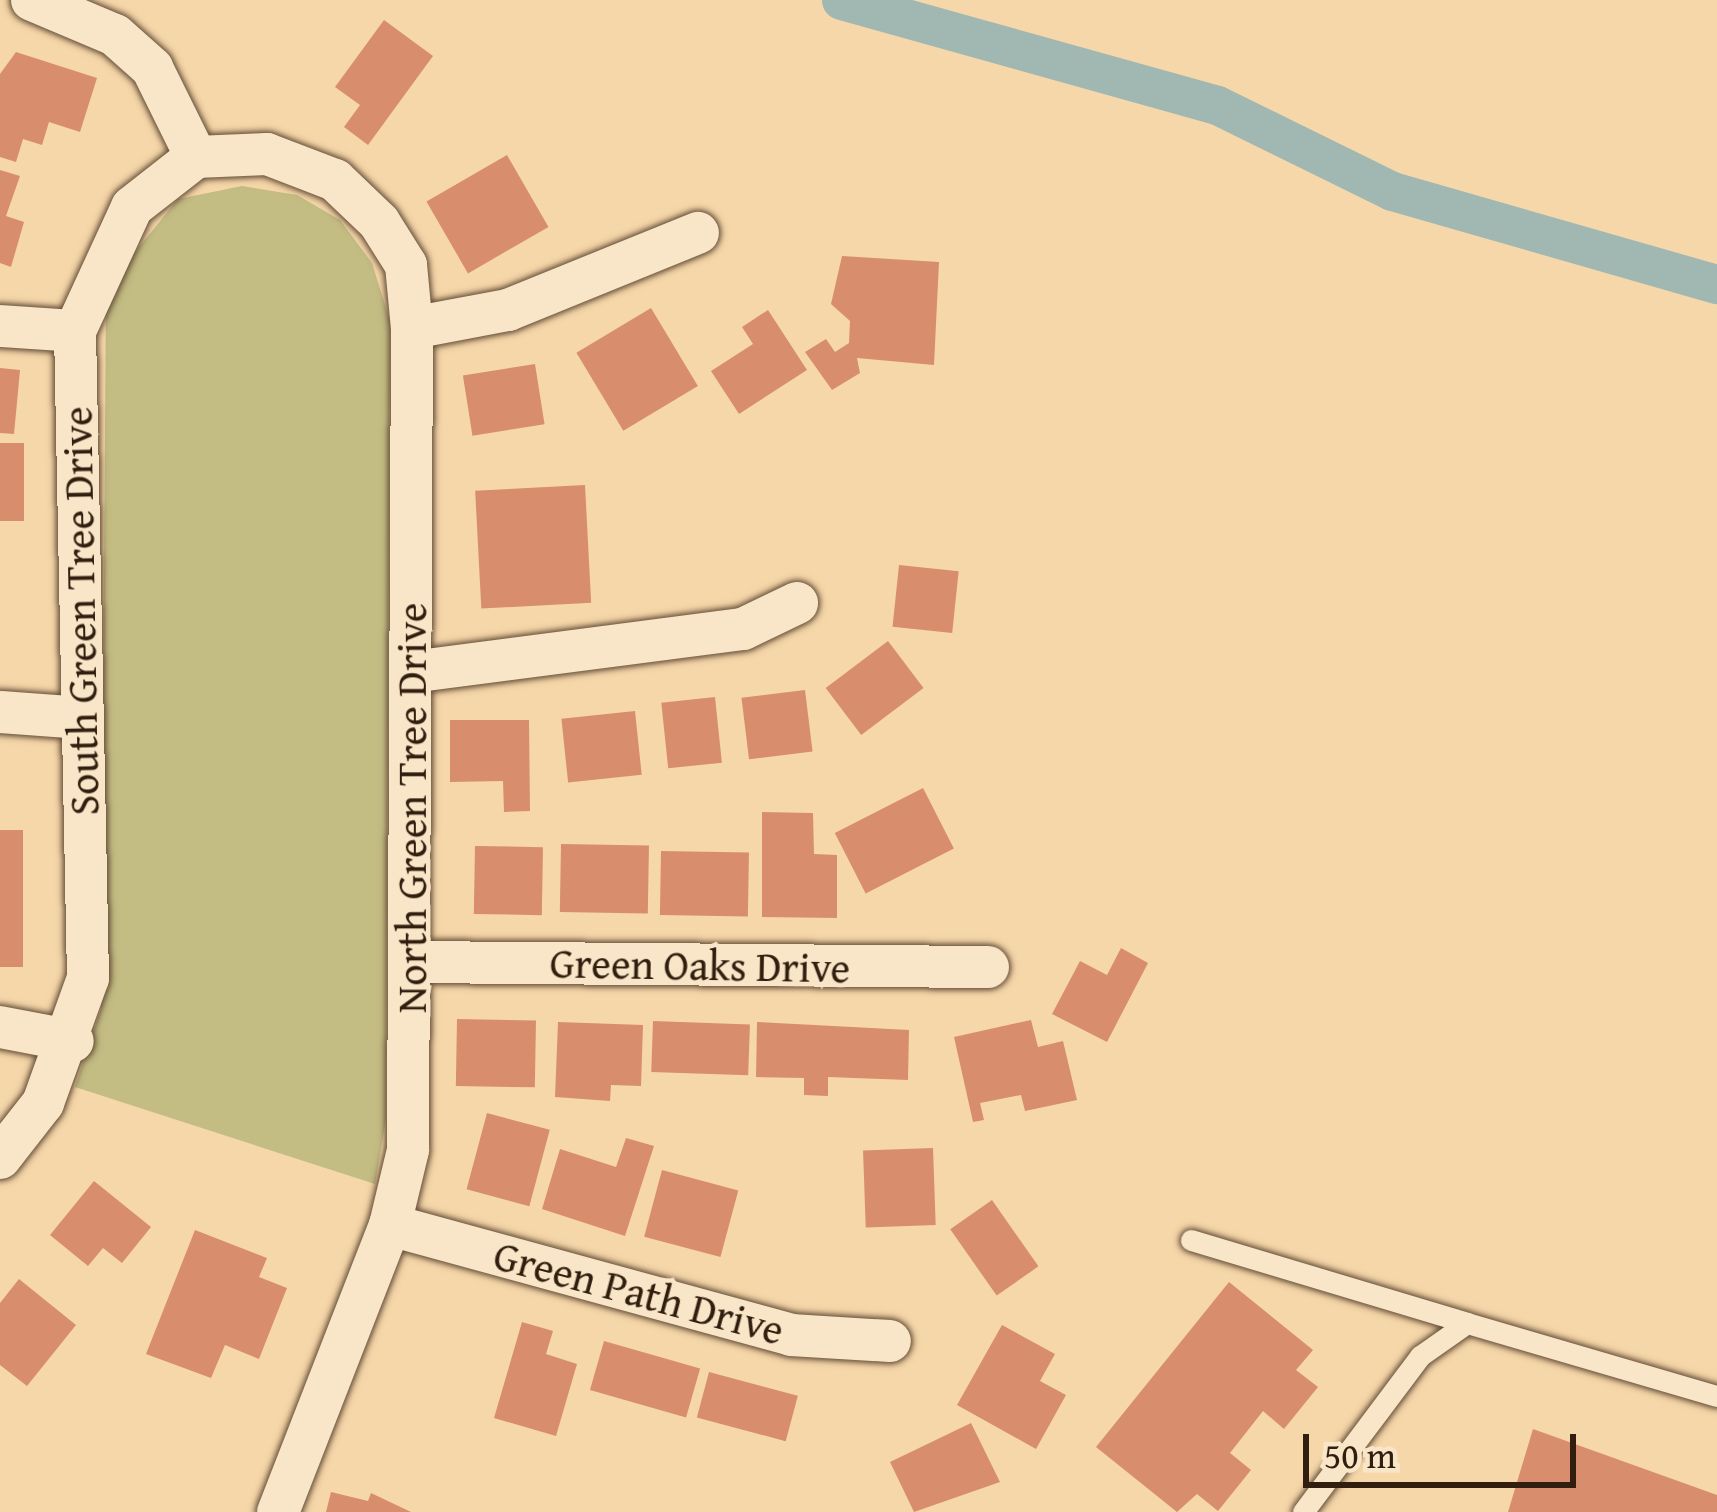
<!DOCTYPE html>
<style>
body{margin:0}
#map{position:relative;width:1717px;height:1512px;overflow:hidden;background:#f6d7a9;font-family:"Gentium Book Plus",serif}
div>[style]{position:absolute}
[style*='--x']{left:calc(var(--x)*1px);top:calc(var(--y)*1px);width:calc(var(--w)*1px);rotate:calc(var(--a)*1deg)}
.green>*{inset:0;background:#c3bc83}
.canal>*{height:39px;margin:-19.5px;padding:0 19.5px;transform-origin:19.5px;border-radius:19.5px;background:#a0b7b2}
.building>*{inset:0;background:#d88e6c;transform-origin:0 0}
.roads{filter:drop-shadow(0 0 3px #634c36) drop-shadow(0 0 3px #634c36)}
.service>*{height:21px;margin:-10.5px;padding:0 10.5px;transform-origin:10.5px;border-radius:10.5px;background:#f9e5c7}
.minor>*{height:42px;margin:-21px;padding:0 21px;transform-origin:21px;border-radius:21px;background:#f9e5c7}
span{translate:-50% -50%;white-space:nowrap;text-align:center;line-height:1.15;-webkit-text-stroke:9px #f9e5c7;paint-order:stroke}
.street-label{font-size:42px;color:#321e0f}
.scale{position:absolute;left:1303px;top:1434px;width:273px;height:54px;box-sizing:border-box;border:6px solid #321e0f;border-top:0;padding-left:15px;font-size:36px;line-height:42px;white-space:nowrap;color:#321e0f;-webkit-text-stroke:9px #f9e5c7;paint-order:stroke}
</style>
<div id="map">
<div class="green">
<div style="clip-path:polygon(242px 186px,297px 195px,340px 220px,372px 263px,390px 321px,386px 1119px,375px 1184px,75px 1087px,101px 1009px,106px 288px,178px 199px)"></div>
</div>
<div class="canal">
<div style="--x:841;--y:0;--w:390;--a:15.6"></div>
<div style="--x:1217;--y:105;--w:195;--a:26.2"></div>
<div style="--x:1392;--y:191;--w:338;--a:16"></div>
</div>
<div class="building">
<div style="clip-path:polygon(384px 20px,433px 56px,368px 145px,344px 127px,360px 105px,335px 87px)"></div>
<div style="clip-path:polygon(16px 52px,97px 78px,80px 132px,49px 122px,42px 145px,23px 139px,16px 162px,0 157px,0 74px)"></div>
<div style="left:507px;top:155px;width:83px;height:93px;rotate:60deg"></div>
<div style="clip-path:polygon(0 170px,20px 176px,6px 216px,24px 222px,11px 267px,0 263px)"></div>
<div style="clip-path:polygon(842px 256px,939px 262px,934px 365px,857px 358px,860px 373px,832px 390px,805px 352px,826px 339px,835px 352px,849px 343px,850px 321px,831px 304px)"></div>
<div style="left:651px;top:308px;width:91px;height:87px;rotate:59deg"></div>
<div style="clip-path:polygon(768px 310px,807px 370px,739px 414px,711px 371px,753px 344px,742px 327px)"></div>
<div style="left:535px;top:364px;width:61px;height:73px;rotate:81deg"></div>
<div style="clip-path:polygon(0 368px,20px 370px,14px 434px,0 433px)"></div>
<div style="left:0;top:443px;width:24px;height:78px"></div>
<div style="left:585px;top:485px;width:118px;height:110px;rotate:87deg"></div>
<div style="left:899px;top:565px;width:60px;height:62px;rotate:6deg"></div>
<div style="left:888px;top:641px;width:59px;height:78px;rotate:53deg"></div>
<div style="left:805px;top:690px;width:62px;height:64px;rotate:83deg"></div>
<div style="left:715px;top:697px;width:66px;height:54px;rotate:84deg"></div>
<div style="left:635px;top:711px;width:64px;height:74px;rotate:84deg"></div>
<div style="clip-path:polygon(450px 720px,529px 720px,530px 811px,504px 812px,503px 781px,450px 782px)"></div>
<div style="left:923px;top:788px;width:68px;height:99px;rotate:63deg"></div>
<div style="clip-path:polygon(762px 812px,813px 813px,814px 854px,837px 855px,837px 918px,762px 917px)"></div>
<div style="left:0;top:830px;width:23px;height:137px"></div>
<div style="left:561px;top:844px;width:88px;height:68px;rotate:1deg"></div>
<div style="left:475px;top:846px;width:68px;height:68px;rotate:1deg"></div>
<div style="left:661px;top:851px;width:88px;height:64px;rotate:1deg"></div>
<div style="clip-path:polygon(1121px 948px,1148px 963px,1107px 1042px,1052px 1014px,1080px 961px,1107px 975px)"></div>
<div style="left:457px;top:1019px;width:79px;height:67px;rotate:1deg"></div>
<div style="clip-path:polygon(1031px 1020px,1038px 1047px,1063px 1041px,1077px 1100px,1025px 1111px,1021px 1095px,980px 1103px,984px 1120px,973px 1122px,954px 1037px)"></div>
<div style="left:653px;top:1021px;width:97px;height:51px;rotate:2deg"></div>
<div style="clip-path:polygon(558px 1022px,643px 1025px,641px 1086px,611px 1085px,610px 1101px,555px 1097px)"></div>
<div style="clip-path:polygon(757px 1022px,909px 1030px,908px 1080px,828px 1077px,828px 1096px,804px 1095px,804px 1078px,756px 1077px)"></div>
<div style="left:487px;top:1113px;width:65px;height:79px;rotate:15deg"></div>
<div style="clip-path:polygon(626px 1138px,654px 1146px,625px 1236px,542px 1209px,560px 1149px,616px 1167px)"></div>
<div style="left:933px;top:1148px;width:77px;height:70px;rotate:88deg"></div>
<div style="left:662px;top:1170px;width:79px;height:69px;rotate:15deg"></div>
<div style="clip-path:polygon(94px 1181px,151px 1227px,122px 1263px,103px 1248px,88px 1266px,50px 1235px)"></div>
<div style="left:992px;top:1200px;width:81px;height:51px;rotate:55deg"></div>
<div style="clip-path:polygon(195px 1230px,267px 1258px,259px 1277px,287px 1288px,259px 1359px,225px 1345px,211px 1378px,146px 1354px)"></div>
<div style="clip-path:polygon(19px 1279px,76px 1325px,27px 1386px,0 1365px,0 1303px)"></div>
<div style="clip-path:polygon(1229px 1282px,1313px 1350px,1296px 1370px,1318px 1387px,1284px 1429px,1263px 1411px,1230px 1453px,1251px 1470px,1218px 1511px,1197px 1494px,1177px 1512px,1096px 1447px)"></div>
<div style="clip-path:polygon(522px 1322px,553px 1331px,546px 1354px,577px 1364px,556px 1436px,494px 1418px)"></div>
<div style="clip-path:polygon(1002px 1325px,1055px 1354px,1040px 1381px,1066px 1395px,1036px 1449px,957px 1405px)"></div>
<div style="left:604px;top:1341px;width:100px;height:51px;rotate:16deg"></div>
<div style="left:709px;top:1372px;width:92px;height:47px;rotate:15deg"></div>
<div style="clip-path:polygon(971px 1423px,1000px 1482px,914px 1512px,890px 1462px)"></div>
<div style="clip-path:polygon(1533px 1429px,1717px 1495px,1717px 1512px,1508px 1512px)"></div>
<div style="clip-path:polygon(331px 1492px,368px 1501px,371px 1493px,411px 1512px,326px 1512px)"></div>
</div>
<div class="roads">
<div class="service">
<div style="--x:1191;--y:1240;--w:288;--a:16.7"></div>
<div style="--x:1303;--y:1512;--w:195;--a:-53.1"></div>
<div style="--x:1420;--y:1356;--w:57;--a:-35.1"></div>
<div style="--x:1467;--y:1323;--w:260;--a:16.3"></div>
</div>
<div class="minor">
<div style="--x:32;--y:0;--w:90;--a:22.9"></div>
<div style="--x:115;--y:35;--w:50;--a:41.7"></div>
<div style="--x:152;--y:68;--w:99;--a:63.7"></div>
<div style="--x:0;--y:326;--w:75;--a:3.8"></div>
<div style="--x:412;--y:328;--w:98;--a:-10.6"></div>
<div style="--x:508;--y:310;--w:205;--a:-22.1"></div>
<div style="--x:411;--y:672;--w:335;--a:-7.4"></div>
<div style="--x:743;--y:629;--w:60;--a:-25.7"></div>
<div style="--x:0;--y:712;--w:82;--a:4.2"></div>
<div style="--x:412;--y:962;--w:576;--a:0.5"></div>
<div style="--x:0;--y:1027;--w:74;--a:10.9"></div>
<div style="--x:0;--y:1158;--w:70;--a:-52"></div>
<div style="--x:43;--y:1103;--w:133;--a:-70.2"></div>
<div style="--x:88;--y:978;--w:647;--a:-91.15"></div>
<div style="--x:75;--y:331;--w:136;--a:-65.3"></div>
<div style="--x:132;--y:207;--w:81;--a:-38"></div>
<div style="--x:196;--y:157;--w:71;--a:-2.4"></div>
<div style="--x:267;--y:154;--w:73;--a:20.9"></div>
<div style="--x:335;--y:180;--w:61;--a:43.7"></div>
<div style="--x:379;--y:222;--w:51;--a:57.9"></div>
<div style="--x:406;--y:265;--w:63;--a:84.6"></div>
<div style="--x:412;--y:328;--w:822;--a:90.28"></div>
<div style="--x:408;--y:1150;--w:77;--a:103.5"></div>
<div style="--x:390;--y:1225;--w:308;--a:111.3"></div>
<div style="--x:390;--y:1225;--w:416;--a:15.3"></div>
<div style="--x:791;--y:1335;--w:99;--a:3.5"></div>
</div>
</div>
<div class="street-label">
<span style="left:80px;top:611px;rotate:-91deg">South Green Tree Drive</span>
<span style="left:411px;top:808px;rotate:-90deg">North Green Tree Drive</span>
<span style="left:700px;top:965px;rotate:1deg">Green Oaks Drive</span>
<span style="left:639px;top:1292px;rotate:15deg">Green Path Drive</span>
</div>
<div class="scale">50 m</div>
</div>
